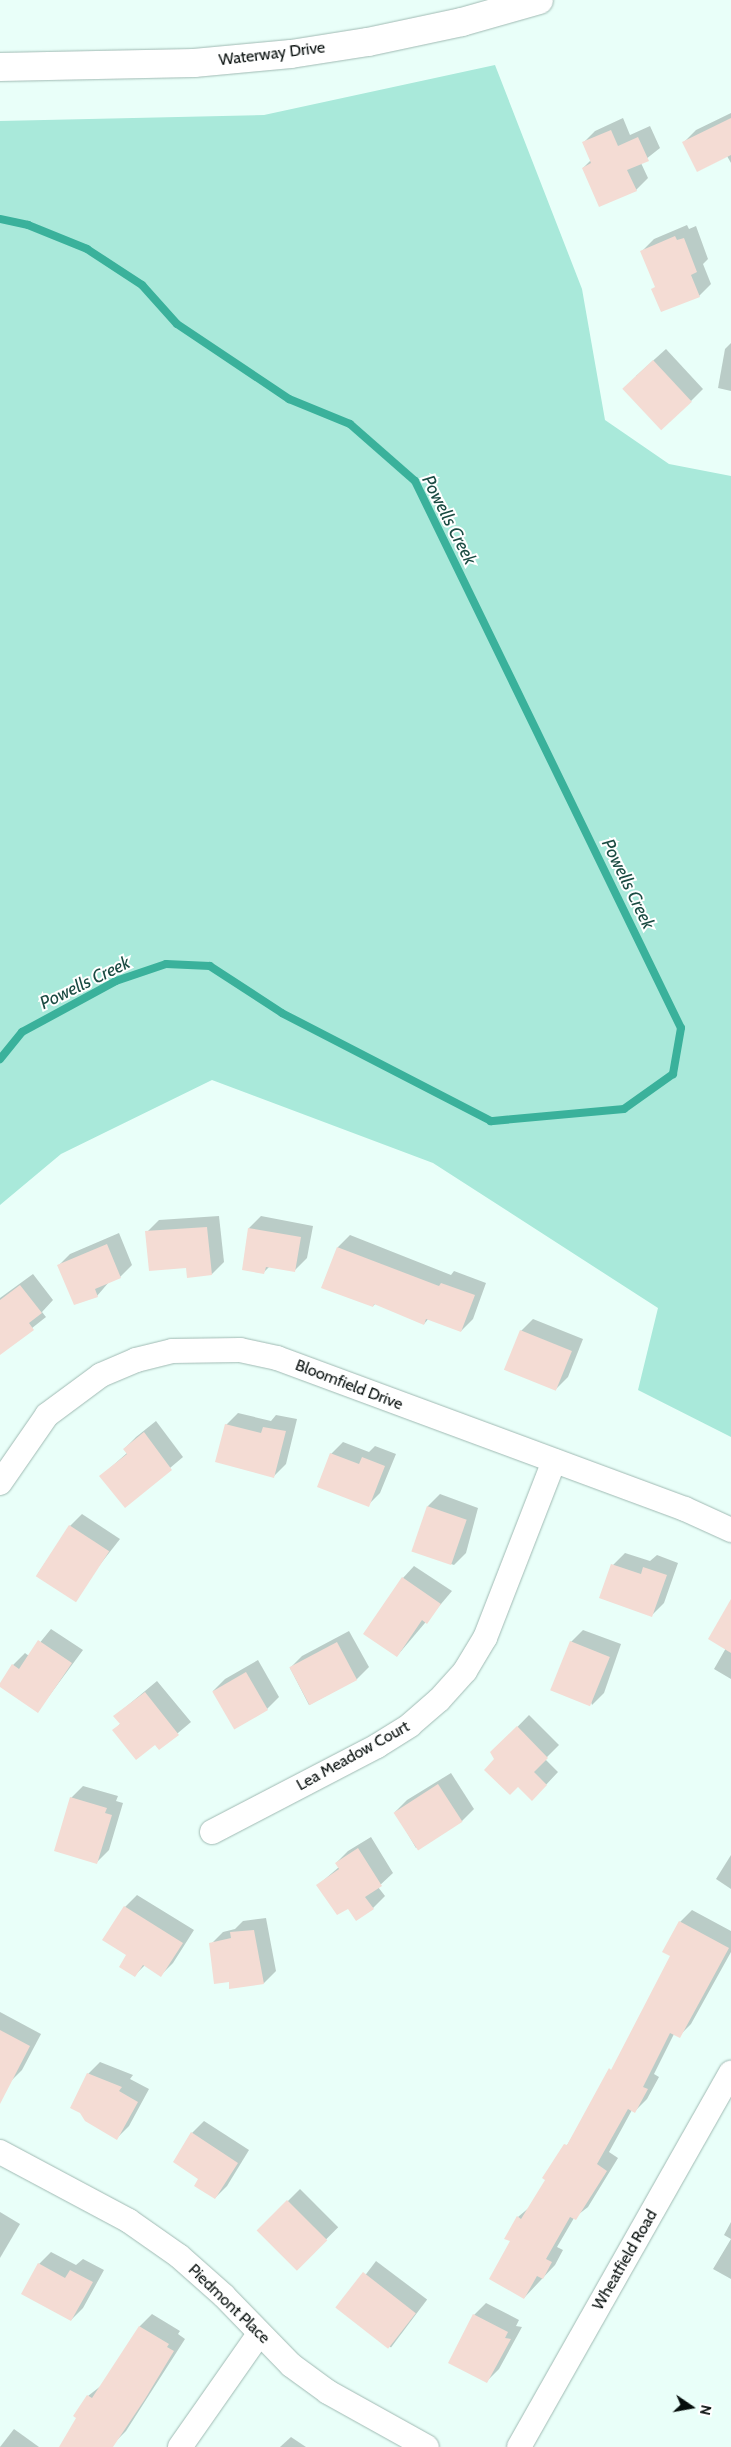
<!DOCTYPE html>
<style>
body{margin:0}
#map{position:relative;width:731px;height:2447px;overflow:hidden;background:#e9fff9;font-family:Cabin,sans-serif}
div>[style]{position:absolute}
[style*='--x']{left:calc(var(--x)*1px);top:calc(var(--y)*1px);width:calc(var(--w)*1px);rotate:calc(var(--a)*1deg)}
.green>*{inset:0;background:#a9e9da}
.shadow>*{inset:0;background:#0003;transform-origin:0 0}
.stream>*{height:8px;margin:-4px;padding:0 4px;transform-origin:4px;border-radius:4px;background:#3ab19b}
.building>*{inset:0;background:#f4dcd4;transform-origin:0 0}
.roads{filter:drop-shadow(0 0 1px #a0bab3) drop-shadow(0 0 1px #a0bab3)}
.minor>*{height:24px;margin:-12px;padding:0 12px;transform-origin:12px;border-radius:12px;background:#fff}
.secondary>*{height:28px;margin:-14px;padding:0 14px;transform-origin:14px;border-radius:14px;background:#fff}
span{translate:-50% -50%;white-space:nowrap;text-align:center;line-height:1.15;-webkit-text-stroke:4px #fff;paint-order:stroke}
.street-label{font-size:16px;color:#060e0c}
.water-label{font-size:18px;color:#1a4b42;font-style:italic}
.north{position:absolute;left:666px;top:2382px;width:50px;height:50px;-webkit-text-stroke:4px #fff;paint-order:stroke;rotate:102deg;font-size:14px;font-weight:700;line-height:20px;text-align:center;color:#060e0c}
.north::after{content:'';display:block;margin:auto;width:18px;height:22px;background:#060e0c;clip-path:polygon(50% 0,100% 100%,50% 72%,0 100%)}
</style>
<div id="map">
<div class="green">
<div style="clip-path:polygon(495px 65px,582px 289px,605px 420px,669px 464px,731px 476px,731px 1437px,638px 1390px,658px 1308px,433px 1163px,212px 1080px,61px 1154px,0 1205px,0 121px,264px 115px)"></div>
</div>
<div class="shadow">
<div style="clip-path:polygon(731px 113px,731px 163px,727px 156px,684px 142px,696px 130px)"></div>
<div style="clip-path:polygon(623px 118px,630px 135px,650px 126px,660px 148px,641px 163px,648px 178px,636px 190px,583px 168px,591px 160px,583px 143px,595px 131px)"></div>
<div style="clip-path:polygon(687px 225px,689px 229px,696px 226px,708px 259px,703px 264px,711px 284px,699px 296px,656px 286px,642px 251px,654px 239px)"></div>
<div style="clip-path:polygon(731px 343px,731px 391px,718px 388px,725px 349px)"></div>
<div style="clip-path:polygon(666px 349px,703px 389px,691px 401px,636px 376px)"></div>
<div style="clip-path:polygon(219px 1216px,224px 1262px,212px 1274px,187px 1267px,147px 1232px,159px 1220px)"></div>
<div style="clip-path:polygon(261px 1216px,313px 1226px,307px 1258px,295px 1270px,270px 1266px,263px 1273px,249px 1228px)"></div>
<div style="clip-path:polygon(119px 1233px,132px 1265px,120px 1277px,109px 1282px,97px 1296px,58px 1266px,70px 1254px)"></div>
<div style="clip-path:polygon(350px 1235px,451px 1275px,454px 1271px,486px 1283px,473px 1319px,461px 1331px,429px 1318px,424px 1324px,376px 1303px,373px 1306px,322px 1287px,338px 1247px)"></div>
<div style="clip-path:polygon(33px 1274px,53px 1300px,42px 1312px,46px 1317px,3px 1351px,0 1347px,0 1298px)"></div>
<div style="clip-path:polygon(533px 1319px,583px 1339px,568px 1377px,556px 1389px,521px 1331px)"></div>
<div style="clip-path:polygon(238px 1413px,271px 1421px,276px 1415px,297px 1419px,286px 1464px,274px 1476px,226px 1425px)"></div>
<div style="clip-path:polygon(156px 1421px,183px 1457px,125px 1506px,101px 1476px,127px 1453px,124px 1449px,136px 1437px)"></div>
<div style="clip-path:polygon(343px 1442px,369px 1452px,375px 1446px,396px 1454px,380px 1493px,368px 1505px,331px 1454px)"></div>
<div style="clip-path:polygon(440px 1494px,478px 1508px,466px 1553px,454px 1565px,413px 1551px,428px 1506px)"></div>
<div style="clip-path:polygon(82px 1514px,120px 1539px,73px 1599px,37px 1575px,70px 1526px)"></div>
<div style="clip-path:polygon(625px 1553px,650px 1561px,657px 1555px,678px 1563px,664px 1603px,652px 1615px,613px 1565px)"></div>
<div style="clip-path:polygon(414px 1566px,452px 1591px,397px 1656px,403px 1578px)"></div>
<div style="clip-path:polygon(731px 1602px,731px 1679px,714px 1669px,726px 1648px)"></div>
<div style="clip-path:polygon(51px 1629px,83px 1650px,38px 1711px,0 1685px,13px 1665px,25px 1653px,29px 1656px)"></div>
<div style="clip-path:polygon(583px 1630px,621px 1644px,604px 1693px,592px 1705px,571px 1642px)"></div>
<div style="clip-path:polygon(349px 1631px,369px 1667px,357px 1679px,309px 1705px,290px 1668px,302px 1656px)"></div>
<div style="clip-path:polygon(258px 1660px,279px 1697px,267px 1709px,213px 1691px,225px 1679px)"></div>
<div style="clip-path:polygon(157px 1681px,191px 1722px,159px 1749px,155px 1744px,114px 1730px,121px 1723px,115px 1716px)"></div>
<div style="clip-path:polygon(529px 1715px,559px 1745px,545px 1759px,558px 1772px,544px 1787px,496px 1759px,492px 1753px)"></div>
<div style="clip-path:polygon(451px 1773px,474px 1809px,462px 1821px,416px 1848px,395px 1812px,407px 1800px)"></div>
<div style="clip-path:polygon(83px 1786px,118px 1796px,116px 1801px,123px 1803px,109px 1850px,97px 1862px,71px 1798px)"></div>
<div style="clip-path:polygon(371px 1837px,393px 1873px,378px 1887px,385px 1896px,373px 1908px,318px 1885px,339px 1867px,336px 1863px,348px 1851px)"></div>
<div style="clip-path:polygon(731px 1855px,731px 1889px,716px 1879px)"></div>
<div style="clip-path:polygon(137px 1895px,194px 1930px,173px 1963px,161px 1975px,145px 1965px,135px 1975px,128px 1955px,104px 1940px,125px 1907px)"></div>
<div style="clip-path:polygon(692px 1910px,731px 1931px,731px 1952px,691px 2024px,679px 2036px,674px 2034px,654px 2074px,659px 2077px,647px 2099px,635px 2111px,632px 2110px,609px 2152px,618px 2158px,588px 2207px,574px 2218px,557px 2247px,563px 2250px,555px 2265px,524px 2298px,511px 2241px,518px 2217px,531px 2206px,616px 2063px,672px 1955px,680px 1922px)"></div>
<div style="clip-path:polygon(266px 1918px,276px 1971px,264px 1983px,230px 1980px,211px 1944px,223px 1932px,235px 1929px,243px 1921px)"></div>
<div style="clip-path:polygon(0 2012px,41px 2034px,22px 2070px,10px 2082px,0 2077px)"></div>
<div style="clip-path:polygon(100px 2062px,133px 2075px,130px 2079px,149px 2089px,129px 2126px,117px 2138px,88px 2074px)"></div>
<div style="clip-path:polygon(204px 2121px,249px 2150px,227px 2186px,215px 2198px,200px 2179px,192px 2133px)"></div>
<div style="left:300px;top:2189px;width:54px;height:59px;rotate:45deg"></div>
<div style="clip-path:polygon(0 2212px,20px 2224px,0 2258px)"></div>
<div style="clip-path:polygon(731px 2222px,731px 2279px,713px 2269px,731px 2239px,724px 2235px)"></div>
<div style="clip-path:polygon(51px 2252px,76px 2265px,83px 2259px,104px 2270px,83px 2308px,71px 2320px,39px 2264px)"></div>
<div style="left:376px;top:2261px;width:64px;height:60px;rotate:37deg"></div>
<div style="clip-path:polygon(486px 2303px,519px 2320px,516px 2326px,522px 2327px,499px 2369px,487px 2381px,474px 2315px)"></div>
<div style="clip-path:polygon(152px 2314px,180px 2331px,178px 2334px,185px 2339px,126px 2431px,114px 2443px,108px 2447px,68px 2447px,77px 2417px,75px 2415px,88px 2396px,102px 2385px,140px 2326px)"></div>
<div style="clip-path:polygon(14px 2429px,39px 2447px,0 2447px)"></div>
<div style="clip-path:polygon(291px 2437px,306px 2447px,280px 2447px)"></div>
</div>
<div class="stream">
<div style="--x:0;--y:219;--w:29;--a:12"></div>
<div style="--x:28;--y:225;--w:64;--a:22.1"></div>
<div style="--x:87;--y:249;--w:66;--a:33.2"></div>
<div style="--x:142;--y:285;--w:52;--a:48.1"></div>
<div style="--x:177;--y:324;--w:135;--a:33.8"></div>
<div style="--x:289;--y:399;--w:66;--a:22.3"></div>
<div style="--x:350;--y:424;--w:86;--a:41.2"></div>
<div style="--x:415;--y:481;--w:608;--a:64.07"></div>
<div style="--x:681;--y:1028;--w:47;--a:99.9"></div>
<div style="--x:673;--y:1074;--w:60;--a:144.5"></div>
<div style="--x:624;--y:1109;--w:134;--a:174.8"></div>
<div style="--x:491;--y:1121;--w:235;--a:-152.7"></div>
<div style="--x:282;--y:1013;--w:86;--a:-146.9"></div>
<div style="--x:210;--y:966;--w:44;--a:-177.4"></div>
<div style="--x:166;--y:964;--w:53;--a:161.2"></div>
<div style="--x:116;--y:981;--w:107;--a:151.5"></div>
<div style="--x:22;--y:1032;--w:35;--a:129"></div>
</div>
<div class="building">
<div style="clip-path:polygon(731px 118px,731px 155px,697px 172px,682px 142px)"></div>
<div style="clip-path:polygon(611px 130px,618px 146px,638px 137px,649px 161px,627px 170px,637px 191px,599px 207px,582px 168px,591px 163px,582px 142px)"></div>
<div style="clip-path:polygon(675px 236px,677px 240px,684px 238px,697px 272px,691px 275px,700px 297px,661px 312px,651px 289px,655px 287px,640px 251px)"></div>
<div style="left:653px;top:360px;width:57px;height:42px;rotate:47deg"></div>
<div style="clip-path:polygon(207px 1227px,212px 1275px,187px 1278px,186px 1268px,149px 1271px,145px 1231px)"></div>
<div style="clip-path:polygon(248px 1228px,301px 1237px,295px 1272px,266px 1267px,264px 1274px,242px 1270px)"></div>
<div style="clip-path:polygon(107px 1244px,121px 1278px,95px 1289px,98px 1297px,74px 1305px,57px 1265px)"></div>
<div style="clip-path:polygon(337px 1247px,439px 1286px,441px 1283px,475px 1295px,461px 1332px,426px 1319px,424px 1325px,374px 1304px,373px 1307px,321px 1288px)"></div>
<div style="clip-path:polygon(20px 1285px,42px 1313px,29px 1323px,34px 1330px,0 1355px,0 1300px)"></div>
<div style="left:520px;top:1330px;width:56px;height:43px;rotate:22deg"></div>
<div style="clip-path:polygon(225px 1424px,261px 1433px,263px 1427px,286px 1431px,274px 1478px,215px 1462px)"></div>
<div style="clip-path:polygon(144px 1432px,172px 1470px,125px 1508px,99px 1476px,127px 1454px,123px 1449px)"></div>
<div style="clip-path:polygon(330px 1453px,359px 1464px,362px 1457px,385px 1466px,369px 1507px,317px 1487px)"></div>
<div style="left:427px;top:1506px;width:42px;height:48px;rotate:19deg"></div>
<div style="left:69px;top:1525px;width:48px;height:61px;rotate:33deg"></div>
<div style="clip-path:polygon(611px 1564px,641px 1574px,643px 1567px,667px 1575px,652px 1617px,599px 1598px)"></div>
<div style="clip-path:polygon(402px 1577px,441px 1604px,427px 1624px,422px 1620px,397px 1657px,363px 1634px)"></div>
<div style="clip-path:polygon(731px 1599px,731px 1653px,708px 1639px)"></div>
<div style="clip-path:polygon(38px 1640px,72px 1663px,38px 1713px,0 1687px,0 1683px,12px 1664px,19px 1669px)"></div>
<div style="left:570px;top:1641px;width:43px;height:53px;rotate:22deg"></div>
<div style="left:337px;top:1642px;width:43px;height:54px;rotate:62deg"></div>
<div style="left:246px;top:1672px;width:44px;height:39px;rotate:60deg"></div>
<div style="clip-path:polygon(145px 1692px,179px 1735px,159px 1750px,155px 1745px,136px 1760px,112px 1730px,120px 1724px,113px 1716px)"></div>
<div style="clip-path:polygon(517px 1726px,548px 1758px,534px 1772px,547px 1785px,532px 1801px,518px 1787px,510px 1795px,484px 1770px,494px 1759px,490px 1752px)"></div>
<div style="left:438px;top:1784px;width:45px;height:53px;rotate:57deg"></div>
<div style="clip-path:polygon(70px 1797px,107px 1808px,105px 1813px,112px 1815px,97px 1864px,54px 1851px)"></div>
<div style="clip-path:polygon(358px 1848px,382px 1886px,365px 1897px,374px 1909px,356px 1921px,348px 1909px,337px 1915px,316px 1885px,339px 1869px,335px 1863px)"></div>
<div style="clip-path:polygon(124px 1906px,183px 1943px,161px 1977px,143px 1965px,135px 1977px,119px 1967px,126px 1955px,102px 1940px)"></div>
<div style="clip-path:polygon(679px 1921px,729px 1948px,680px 2038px,670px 2033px,643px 2087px,648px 2089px,635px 2113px,628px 2109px,597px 2164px,607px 2171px,576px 2220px,570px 2217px,546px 2259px,552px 2262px,543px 2279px,537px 2276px,524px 2299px,489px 2279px,510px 2241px,504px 2239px,517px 2216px,521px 2219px,545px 2180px,542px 2178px,564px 2144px,567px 2145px,609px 2068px,611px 2070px,670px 1956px,662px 1952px)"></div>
<div style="clip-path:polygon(254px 1930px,264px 1984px,229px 1989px,229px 1982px,214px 1984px,209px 1943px,231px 1938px,230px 1932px)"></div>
<div style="clip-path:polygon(0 2030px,30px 2046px,0 2104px)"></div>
<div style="clip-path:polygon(87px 2073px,122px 2087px,119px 2091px,138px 2102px,117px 2140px,85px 2121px,80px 2113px,70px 2108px)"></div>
<div style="clip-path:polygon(191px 2132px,238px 2163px,215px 2199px,194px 2186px,198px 2179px,173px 2162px)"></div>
<div style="left:287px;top:2200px;width:57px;height:43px;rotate:45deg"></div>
<div style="clip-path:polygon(38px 2263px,65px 2278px,70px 2270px,93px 2282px,71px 2321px,21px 2294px)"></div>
<div style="left:363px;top:2272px;width:67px;height:45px;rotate:38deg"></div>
<div style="clip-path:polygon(473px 2314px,508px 2332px,505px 2338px,511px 2339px,487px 2383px,448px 2363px)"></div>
<div style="clip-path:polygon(139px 2326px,169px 2344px,167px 2347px,174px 2351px,145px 2399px,113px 2447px,59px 2447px,76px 2418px,73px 2416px,87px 2395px,92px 2398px)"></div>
</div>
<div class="roads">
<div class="minor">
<div style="--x:0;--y:1483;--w:83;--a:-55.3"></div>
<div style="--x:47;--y:1415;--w:67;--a:-36.5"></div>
<div style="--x:101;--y:1375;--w:38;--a:-23"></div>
<div style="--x:136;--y:1360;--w:37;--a:-14"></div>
<div style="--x:172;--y:1351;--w:68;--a:-0.8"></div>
<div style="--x:240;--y:1350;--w:38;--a:12"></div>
<div style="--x:277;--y:1358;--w:435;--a:20.3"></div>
<div style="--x:685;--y:1509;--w:51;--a:24.5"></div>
<div style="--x:212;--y:1832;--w:186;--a:-27.5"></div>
<div style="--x:377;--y:1746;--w:39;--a:-32"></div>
<div style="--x:410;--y:1725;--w:38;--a:-41"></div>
<div style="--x:439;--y:1700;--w:39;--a:-48"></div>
<div style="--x:465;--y:1671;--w:39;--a:-59"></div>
<div style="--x:485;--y:1638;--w:190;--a:-68.7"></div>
<div style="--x:0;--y:2152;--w:146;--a:28.1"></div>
<div style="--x:129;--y:2221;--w:61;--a:35"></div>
<div style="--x:179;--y:2256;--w:60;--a:41.6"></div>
<div style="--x:224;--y:2296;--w:96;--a:45.8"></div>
<div style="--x:291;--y:2365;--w:46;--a:36.1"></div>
<div style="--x:328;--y:2392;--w:113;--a:29.1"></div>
<div style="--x:180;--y:2447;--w:138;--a:-55"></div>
<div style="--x:519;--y:2447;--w:430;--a:-60.5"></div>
</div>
<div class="secondary">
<div style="--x:0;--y:67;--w:194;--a:-1.2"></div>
<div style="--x:194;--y:63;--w:97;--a:-5.3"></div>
<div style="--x:291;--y:54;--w:78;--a:-8.9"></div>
<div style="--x:368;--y:42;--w:96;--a:-12"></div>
<div style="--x:462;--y:22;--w:80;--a:-15.9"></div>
</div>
</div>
<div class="street-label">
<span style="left:272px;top:54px;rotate:-7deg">Waterway Drive</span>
<span style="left:349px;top:1385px;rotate:21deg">Bloomfield Drive</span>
<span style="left:353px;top:1756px;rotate:-29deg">Lea Meadow Court</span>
<span style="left:625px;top:2260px;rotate:-60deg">Wheatfield Road</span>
<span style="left:229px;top:2304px;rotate:44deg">Piedmont Place</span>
</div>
<div class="water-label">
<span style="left:449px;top:520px;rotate:63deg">Powells Creek</span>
<span style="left:628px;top:884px;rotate:64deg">Powells Creek</span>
<span style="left:85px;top:983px;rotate:-26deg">Powells Creek</span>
</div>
<div class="north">N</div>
</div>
